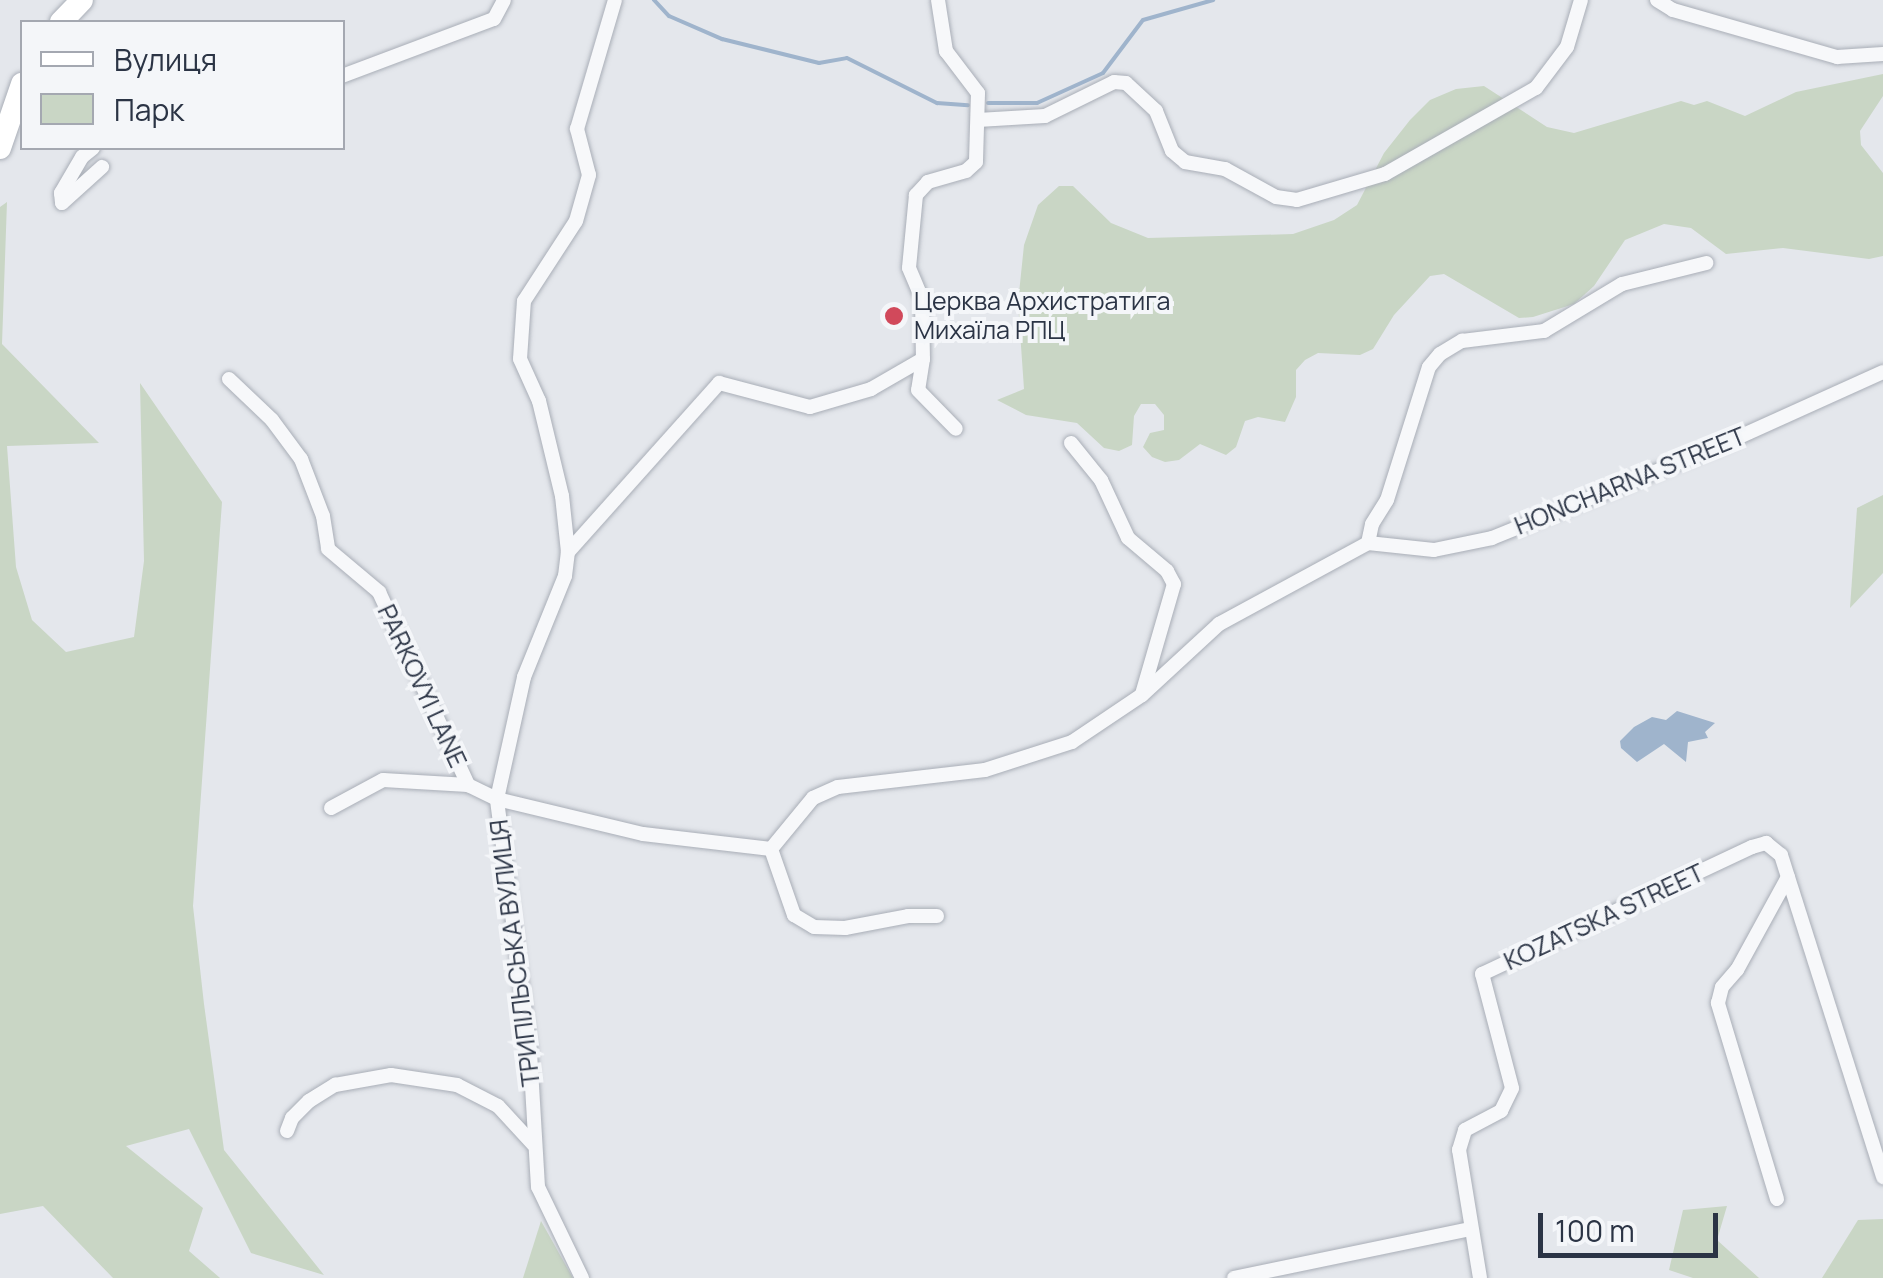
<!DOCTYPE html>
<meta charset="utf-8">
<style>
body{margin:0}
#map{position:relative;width:1883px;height:1278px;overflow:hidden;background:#e4e7ec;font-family:Manrope,sans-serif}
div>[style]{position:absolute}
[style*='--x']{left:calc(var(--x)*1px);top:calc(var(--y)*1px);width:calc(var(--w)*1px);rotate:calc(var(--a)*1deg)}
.green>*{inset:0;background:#c9d6c5}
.water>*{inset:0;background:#9fb4cc}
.stream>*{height:4px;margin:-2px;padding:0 2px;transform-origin:2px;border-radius:2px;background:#9fb4cc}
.roads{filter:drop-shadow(0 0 2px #a9aeb7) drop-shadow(0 0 2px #a9aeb7)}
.street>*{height:14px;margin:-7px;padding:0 7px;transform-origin:7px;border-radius:7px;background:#f7f8fa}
.primary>*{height:22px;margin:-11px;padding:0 11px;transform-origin:11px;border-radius:11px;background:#fff}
.dots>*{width:28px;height:28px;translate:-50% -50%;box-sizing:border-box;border:5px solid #f4f6f9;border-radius:50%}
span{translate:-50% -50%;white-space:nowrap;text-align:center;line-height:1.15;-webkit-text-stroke:8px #f4f6f9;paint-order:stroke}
.poi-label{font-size:25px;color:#2b3445}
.left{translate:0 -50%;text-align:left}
.street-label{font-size:25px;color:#2b3445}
.legend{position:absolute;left:20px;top:20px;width:325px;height:130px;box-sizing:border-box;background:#f4f6f9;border:2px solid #a4a8b1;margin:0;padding:12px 18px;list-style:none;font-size:30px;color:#2b3445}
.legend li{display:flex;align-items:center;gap:20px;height:50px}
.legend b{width:50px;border:2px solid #a4a8b1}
.scale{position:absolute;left:1538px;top:1213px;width:180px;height:45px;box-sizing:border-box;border:5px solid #2b3445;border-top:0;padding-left:12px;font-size:30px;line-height:35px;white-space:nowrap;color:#2b3445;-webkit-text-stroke:8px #f4f6f9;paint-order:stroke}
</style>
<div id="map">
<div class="green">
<div style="clip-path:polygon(1883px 74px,1883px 96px,1860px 131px,1861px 145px,1883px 173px,1883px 256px,1869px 259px,1783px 248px,1726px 254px,1691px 228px,1664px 224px,1625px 240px,1594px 286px,1574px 304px,1533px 317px,1519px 318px,1444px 274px,1430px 276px,1394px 315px,1373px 349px,1360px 355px,1318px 353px,1305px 360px,1296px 370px,1296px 397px,1285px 422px,1258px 417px,1245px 421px,1236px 447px,1226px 455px,1200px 444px,1179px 460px,1165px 462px,1152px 457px,1143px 447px,1150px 433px,1164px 430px,1164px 415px,1155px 404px,1141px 404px,1134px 416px,1132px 445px,1119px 451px,1104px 448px,1077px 423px,1026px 415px,997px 400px,1024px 389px,1018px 303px,1024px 245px,1038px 205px,1059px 186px,1073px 186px,1111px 223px,1148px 238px,1293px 234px,1334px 220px,1357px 205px,1384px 153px,1410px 120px,1430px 100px,1456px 89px,1484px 86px,1547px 127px,1574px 133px,1681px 101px,1694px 105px,1707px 101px,1745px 116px,1796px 92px)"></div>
<div style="clip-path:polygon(7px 202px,2px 344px,99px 443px,7px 446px,16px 567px,32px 620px,66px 652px,134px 637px,144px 561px,140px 383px,222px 502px,193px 906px,204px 1004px,224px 1150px,324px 1275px,251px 1253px,189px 1129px,126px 1146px,203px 1208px,189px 1251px,220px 1278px,113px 1278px,43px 1206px,0 1214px,0 207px)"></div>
<div style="clip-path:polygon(1883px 495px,1883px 573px,1850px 608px,1857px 508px)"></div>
<div style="clip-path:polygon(1727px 1206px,1717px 1240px,1759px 1278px,1693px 1278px,1669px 1270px,1683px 1210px)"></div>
<div style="clip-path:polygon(1883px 1219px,1883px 1278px,1822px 1278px,1858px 1220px)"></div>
<div style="clip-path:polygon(541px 1221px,573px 1278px,523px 1278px)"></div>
</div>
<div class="water">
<div style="clip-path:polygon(1677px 711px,1715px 723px,1705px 732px,1708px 738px,1688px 742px,1686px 762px,1664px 744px,1637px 762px,1621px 748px,1620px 741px,1634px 727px,1652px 717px,1666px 720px)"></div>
</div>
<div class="stream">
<div style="--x:654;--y:0;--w:22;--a:47"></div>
<div style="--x:669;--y:16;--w:58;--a:23.5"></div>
<div style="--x:722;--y:39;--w:100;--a:13.9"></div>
<div style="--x:819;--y:63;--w:28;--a:-10"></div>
<div style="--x:847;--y:58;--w:101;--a:26.6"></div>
<div style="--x:937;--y:103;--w:31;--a:4"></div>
<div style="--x:988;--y:103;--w:49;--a:0"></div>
<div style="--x:1037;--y:103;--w:72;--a:-24.4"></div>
<div style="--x:1103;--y:73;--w:66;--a:-53"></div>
<div style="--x:1143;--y:20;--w:73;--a:-15.9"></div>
</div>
<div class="roads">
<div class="street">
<div style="--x:938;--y:0;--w:52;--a:81.1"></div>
<div style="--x:946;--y:51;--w:53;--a:52.7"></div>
<div style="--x:978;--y:93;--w:69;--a:91.7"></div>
<div style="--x:976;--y:162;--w:13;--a:138"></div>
<div style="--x:966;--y:171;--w:40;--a:164"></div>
<div style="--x:928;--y:182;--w:18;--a:133"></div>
<div style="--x:916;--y:195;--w:73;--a:95.5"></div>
<div style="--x:909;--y:268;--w:33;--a:67"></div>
<div style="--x:922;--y:298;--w:61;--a:89.1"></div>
<div style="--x:923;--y:359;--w:31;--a:99"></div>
<div style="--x:918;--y:390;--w:54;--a:45.7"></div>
<div style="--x:1657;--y:0;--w:19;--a:32"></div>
<div style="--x:1673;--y:10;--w:171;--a:16"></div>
<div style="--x:1837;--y:57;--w:46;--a:-3.7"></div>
<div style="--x:342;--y:76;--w:162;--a:-20.6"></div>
<div style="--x:494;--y:19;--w:21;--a:-62"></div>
<div style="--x:978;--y:120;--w:67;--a:-3.4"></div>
<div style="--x:1045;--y:116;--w:77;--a:-26.2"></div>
<div style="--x:1114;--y:82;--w:12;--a:5"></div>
<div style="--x:1126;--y:83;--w:41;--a:43"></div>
<div style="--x:1156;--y:111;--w:43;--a:68.2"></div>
<div style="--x:1172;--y:151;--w:17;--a:40"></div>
<div style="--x:1185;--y:162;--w:41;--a:9.9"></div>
<div style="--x:1225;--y:169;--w:58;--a:28.8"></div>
<div style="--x:1276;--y:197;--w:21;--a:8"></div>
<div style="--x:1297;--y:200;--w:92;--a:-16.5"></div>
<div style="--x:1385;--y:174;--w:174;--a:-29.7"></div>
<div style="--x:1536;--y:88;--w:51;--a:-52.9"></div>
<div style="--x:1567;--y:47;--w:49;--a:-73.4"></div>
<div style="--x:93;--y:148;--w:14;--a:141"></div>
<div style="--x:82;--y:157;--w:42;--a:120.3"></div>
<div style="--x:61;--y:193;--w:10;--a:84"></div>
<div style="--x:62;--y:203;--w:54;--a:-42"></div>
<div style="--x:229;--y:379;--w:59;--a:43.6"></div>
<div style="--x:272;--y:420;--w:49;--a:53.4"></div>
<div style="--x:301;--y:459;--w:61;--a:68.9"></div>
<div style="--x:323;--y:516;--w:33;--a:81"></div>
<div style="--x:328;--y:549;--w:67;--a:40.1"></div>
<div style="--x:379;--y:592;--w:213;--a:65.2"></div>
<div style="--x:468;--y:785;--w:85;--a:-176.6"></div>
<div style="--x:383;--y:780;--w:59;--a:151.7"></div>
<div style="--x:1071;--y:443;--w:48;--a:51"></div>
<div style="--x:1101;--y:480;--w:64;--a:65"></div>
<div style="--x:1128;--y:538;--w:51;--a:40.2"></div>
<div style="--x:1167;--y:571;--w:15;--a:62"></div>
<div style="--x:1174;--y:584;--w:115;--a:106.2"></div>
<div style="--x:1368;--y:543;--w:19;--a:-78"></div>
<div style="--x:1372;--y:524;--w:28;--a:-58"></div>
<div style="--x:1387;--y:500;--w:139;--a:-72.5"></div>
<div style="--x:1429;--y:367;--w:17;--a:-50"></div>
<div style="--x:1440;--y:354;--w:26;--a:-31"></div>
<div style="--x:1462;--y:341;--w:83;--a:-7"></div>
<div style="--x:1544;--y:331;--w:91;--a:-31.1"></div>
<div style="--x:1622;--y:284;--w:87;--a:-14"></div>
<div style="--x:568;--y:552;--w:227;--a:-48.2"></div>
<div style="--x:719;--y:383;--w:94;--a:14.8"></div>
<div style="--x:810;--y:407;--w:64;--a:-16.4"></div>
<div style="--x:871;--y:389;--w:60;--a:-30"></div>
<div style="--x:468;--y:785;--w:32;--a:26"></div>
<div style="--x:497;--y:799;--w:150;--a:13.5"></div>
<div style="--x:643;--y:834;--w:129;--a:6.7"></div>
<div style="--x:771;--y:849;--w:66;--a:-50.5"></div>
<div style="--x:813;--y:798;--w:27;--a:-24"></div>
<div style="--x:838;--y:787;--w:148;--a:-6.6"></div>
<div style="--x:985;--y:770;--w:91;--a:-17.8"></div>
<div style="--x:1072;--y:742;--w:84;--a:-33.9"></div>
<div style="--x:1142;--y:695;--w:105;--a:-42.7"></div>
<div style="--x:1219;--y:624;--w:170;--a:-28.5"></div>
<div style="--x:1368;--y:543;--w:66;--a:6.1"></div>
<div style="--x:1434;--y:550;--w:59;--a:-11.7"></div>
<div style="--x:1492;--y:538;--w:255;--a:-22.1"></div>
<div style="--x:1728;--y:442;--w:170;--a:-24.3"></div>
<div style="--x:771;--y:849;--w:70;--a:70.8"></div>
<div style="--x:794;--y:915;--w:23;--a:31"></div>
<div style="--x:814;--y:927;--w:31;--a:2"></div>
<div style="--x:845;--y:928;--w:64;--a:-10.8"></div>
<div style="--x:908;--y:916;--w:29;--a:0"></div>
<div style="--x:287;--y:1131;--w:14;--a:-69"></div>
<div style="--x:292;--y:1118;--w:24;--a:-45"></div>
<div style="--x:309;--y:1101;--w:31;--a:-32"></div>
<div style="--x:335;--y:1085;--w:57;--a:-10.1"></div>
<div style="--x:391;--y:1075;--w:67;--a:8.6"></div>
<div style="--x:457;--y:1085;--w:46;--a:27.1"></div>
<div style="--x:498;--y:1106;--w:52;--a:47.4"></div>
<div style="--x:1777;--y:1199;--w:205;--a:-106.8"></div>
<div style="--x:1718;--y:1003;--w:16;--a:-76"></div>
<div style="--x:1722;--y:987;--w:23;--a:-49"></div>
<div style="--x:1737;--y:970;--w:106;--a:-61.3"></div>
<div style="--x:582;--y:1278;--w:101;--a:-115.8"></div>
<div style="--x:538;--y:1187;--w:136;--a:-93.4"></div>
<div style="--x:530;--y:1051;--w:254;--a:-97.5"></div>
<div style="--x:497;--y:799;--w:125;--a:-77.5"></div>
<div style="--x:524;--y:677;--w:109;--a:-67.9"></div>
<div style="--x:565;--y:576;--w:24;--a:-83"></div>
<div style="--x:568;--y:552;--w:56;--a:-96.1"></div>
<div style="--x:562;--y:496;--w:98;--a:-103.6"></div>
<div style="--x:539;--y:401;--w:46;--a:-114.3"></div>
<div style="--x:520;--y:359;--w:58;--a:-86.1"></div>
<div style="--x:524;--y:301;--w:95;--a:-57"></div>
<div style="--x:576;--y:221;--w:48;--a:-74.2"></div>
<div style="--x:589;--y:175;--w:48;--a:-104.6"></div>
<div style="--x:577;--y:129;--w:134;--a:-73.6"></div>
<div style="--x:1234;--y:1278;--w:241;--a:-11.7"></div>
<div style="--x:1480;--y:1278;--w:130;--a:-99.3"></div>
<div style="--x:1459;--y:1150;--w:21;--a:-73"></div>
<div style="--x:1465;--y:1130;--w:41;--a:-27.8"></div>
<div style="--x:1501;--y:1111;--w:25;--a:-64"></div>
<div style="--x:1512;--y:1088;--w:118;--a:-104.7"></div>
<div style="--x:1482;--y:974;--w:298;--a:-25.2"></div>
<div style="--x:1752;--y:847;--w:15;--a:-16"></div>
<div style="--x:1766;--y:843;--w:19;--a:39"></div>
<div style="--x:1781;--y:855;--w:338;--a:72.4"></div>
</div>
<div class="primary">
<div style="--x:61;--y:22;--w:30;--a:-46"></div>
<div style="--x:0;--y:148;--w:68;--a:-71"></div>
</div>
</div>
<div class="dots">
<div style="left:894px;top:316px;background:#d1495b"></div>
</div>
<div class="poi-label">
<span class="left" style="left:914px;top:316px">Церква Архистратига<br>Михаїла РПЦ</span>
</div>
<div class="street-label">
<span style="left:1630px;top:481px;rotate:-22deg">HONCHARNA STREET</span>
<span style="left:422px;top:686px;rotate:65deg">PARKOVYI LANE</span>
<span style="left:1604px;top:917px;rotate:-25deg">KOZATSKA STREET</span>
<span style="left:515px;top:953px;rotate:-97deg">ТРИПІЛЬСЬКА ВУЛИЦЯ</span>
</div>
<ul class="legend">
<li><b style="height:12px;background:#fff"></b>Вулиця</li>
<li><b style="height:28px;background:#c9d6c5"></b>Парк</li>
</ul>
<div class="scale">100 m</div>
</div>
